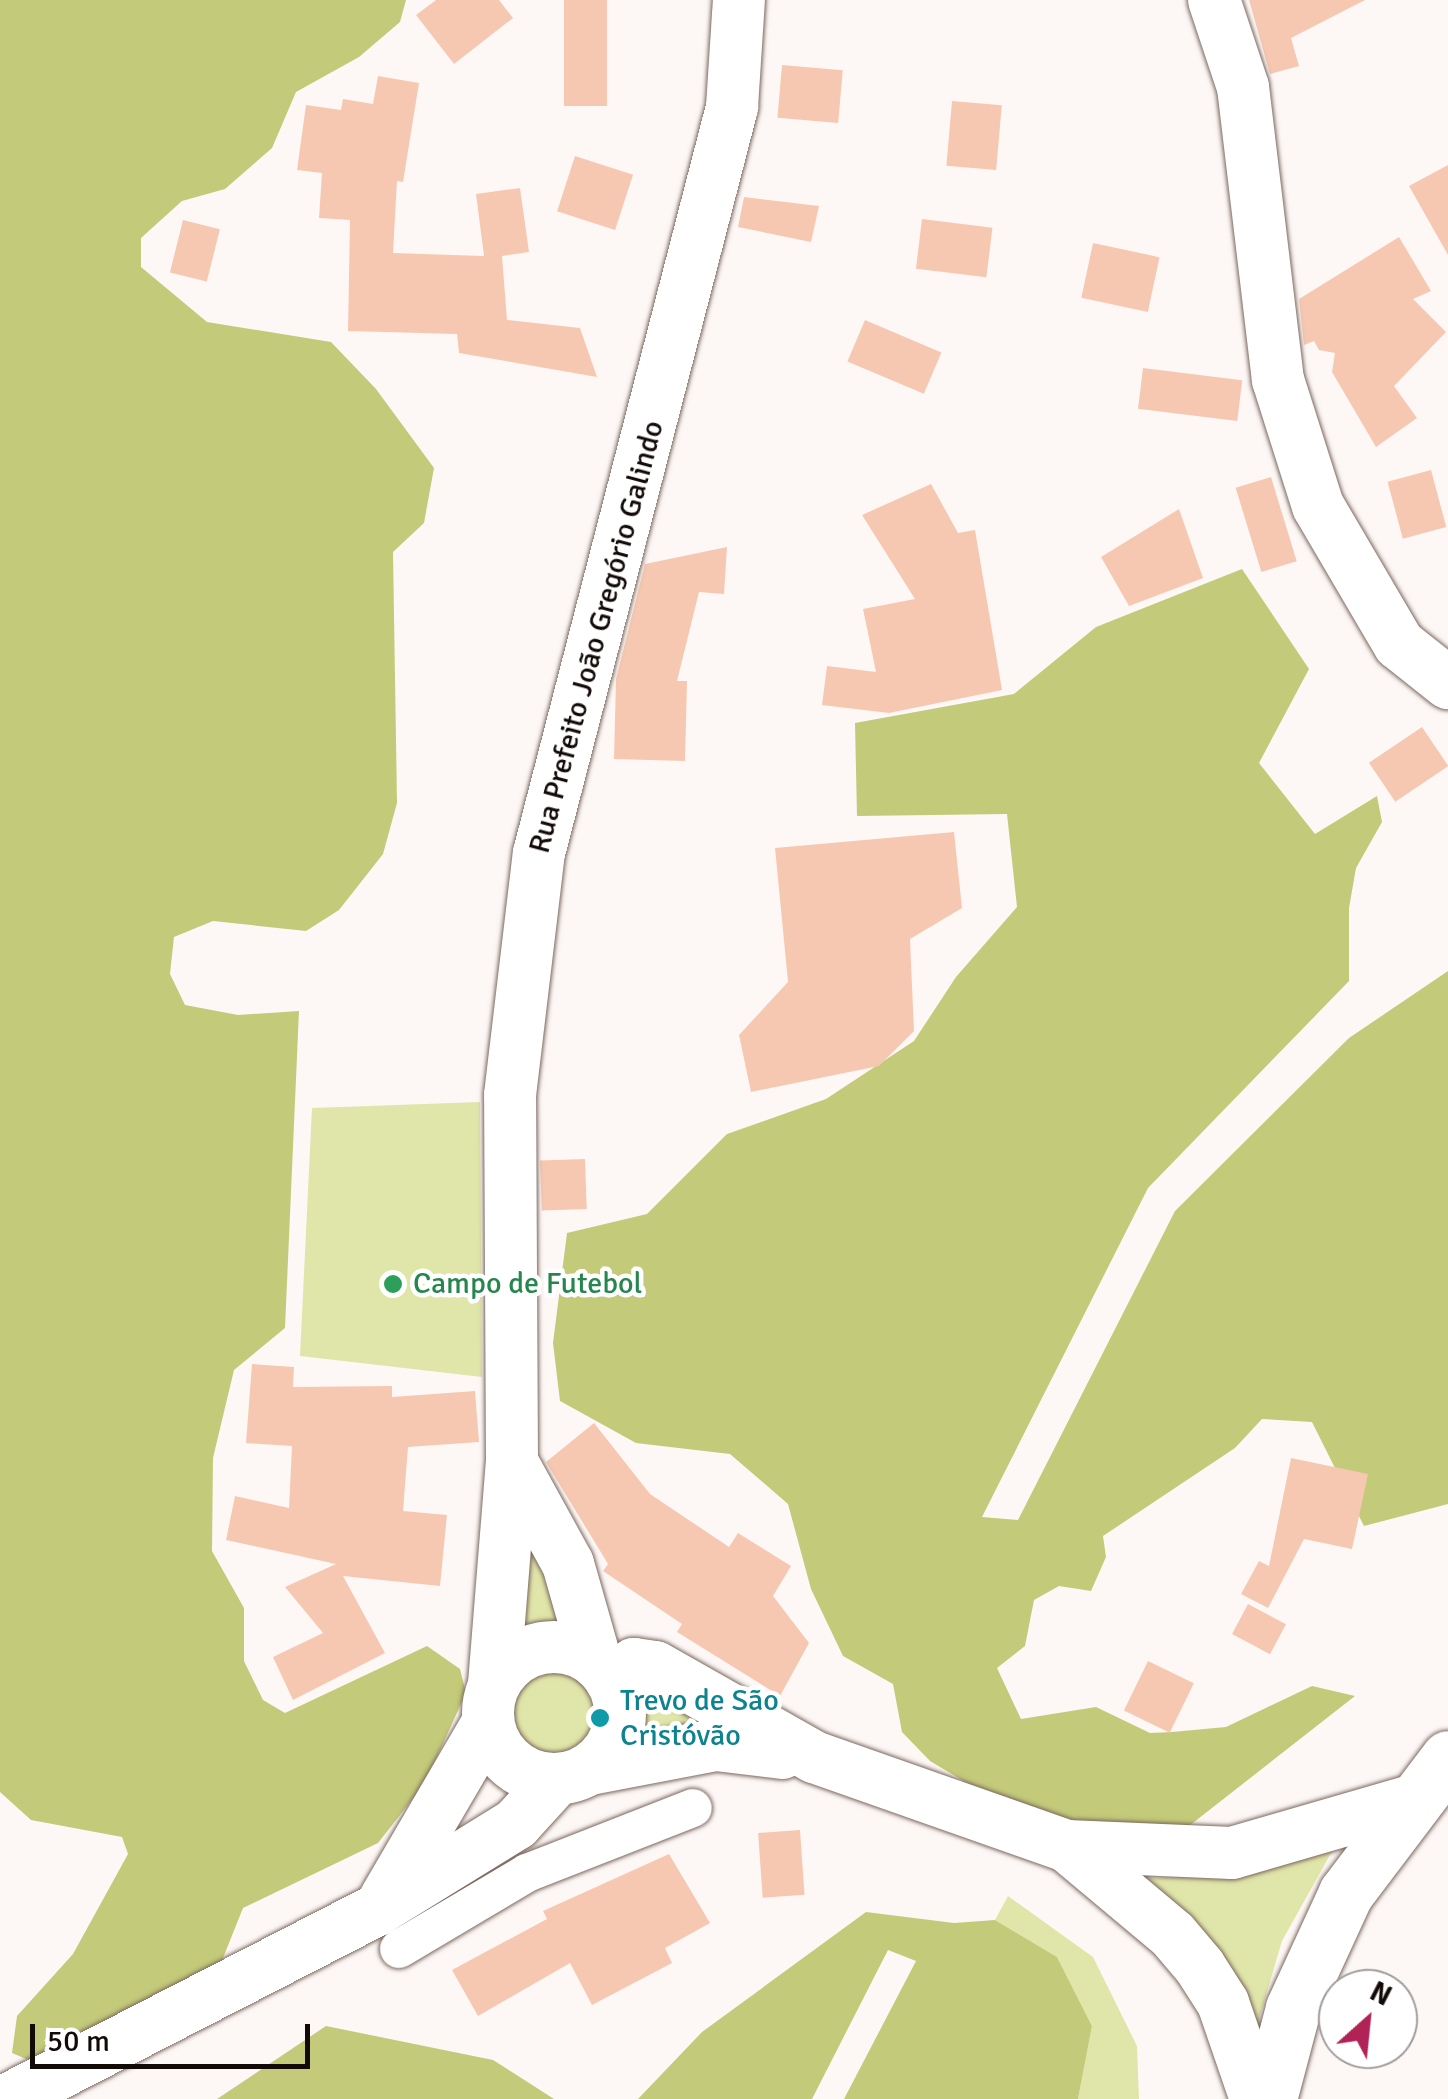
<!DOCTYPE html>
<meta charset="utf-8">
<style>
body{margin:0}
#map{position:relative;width:1448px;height:2099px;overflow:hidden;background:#fdf8f6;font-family:Signika,sans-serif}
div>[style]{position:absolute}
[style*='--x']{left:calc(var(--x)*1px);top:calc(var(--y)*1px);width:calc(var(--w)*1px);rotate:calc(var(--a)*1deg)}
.green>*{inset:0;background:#e0e6a9}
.round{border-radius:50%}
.forest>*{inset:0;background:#c3ca79}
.building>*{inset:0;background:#f7c8b1;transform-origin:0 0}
.roads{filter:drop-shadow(0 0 2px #7c685e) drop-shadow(0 0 2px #7c685e)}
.minor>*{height:38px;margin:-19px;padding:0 19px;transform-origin:19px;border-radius:19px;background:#fff}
.secondary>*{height:52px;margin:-26px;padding:0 26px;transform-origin:26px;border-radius:26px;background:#fff}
.secondary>.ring{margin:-26px;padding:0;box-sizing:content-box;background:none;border:52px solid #fff;border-radius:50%}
.trunk>*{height:55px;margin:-27.5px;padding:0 27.5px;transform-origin:27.5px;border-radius:27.5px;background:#fff}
.dots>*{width:28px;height:28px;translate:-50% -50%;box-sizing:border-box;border:5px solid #fff;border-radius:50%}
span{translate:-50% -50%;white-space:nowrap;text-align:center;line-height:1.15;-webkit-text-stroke:9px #fff;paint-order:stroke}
.street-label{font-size:30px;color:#120a07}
.leisure-label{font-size:30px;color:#27864d}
.left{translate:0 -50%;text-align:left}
.culture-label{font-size:30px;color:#0d838f}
.north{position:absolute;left:1318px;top:1969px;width:100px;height:100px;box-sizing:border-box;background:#fff;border:2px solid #a09d9c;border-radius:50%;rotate:27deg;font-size:28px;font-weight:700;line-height:40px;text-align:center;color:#120a07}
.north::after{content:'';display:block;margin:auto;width:35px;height:45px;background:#b12256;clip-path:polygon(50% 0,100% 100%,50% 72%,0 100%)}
.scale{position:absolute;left:30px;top:2024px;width:280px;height:45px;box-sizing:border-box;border:5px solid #120a07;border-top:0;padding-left:12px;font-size:30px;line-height:35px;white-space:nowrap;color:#120a07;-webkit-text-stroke:8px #fff;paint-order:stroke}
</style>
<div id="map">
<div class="green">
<div style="clip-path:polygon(480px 1102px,482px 1377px,300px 1356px,312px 1108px)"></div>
<div style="clip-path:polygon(521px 1548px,536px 1549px,577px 1630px,522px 1640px)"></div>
<div class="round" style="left:508px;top:1666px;width:92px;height:92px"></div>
<div style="clip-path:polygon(645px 1683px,742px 1738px,627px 1756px)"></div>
<div style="clip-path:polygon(1340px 1837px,1282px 1941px,1257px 2026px,1137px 1879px,1227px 1875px)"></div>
<div style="clip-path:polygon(1008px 1896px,1093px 1957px,1137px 2046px,1139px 2099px,1078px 2099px,1092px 2026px,1057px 1957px,995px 1920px)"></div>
</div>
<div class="forest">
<div style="clip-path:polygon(0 0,406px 0,400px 22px,359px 57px,296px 92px,272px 148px,225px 189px,182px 201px,141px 238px,141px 267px,207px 322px,331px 342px,376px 389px,434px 468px,424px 523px,393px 552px,397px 803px,383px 854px,339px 910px,306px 931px,213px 921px,174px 937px,170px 974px,185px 1005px,238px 1015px,299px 1011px,285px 1328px,234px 1370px,213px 1458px,212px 1551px,244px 1608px,244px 1661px,263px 1700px,285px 1713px,427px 1646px,460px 1669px,466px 1693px,425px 1783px,378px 1843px,243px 1908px,217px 1973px,31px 2061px,12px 2053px,17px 2016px,73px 1954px,128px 1854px,122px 1837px,31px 1820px,0 1792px)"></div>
<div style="clip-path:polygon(1242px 569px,1309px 669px,1259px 763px,1315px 834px,1377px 796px,1382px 822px,1356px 868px,1349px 908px,1349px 981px,1148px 1188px,982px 1517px,1018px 1520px,1175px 1211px,1349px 1038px,1448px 971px,1448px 1504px,1364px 1526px,1312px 1422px,1262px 1419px,1235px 1448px,1103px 1536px,1106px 1557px,1091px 1591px,1059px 1586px,1034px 1600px,1025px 1646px,997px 1668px,1021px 1719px,1096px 1707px,1150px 1733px,1172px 1732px,1226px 1727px,1312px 1686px,1355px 1696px,1189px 1826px,1058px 1824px,1002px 1804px,930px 1761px,902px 1732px,893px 1684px,843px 1656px,811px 1589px,788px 1504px,730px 1454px,636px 1443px,560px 1401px,553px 1343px,567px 1233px,647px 1214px,727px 1134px,826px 1099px,914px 1041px,956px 977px,1017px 907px,1007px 814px,857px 816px,855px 723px,1014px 694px,1096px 627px)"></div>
<div style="clip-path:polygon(866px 1912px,954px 1923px,995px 1920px,1057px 1957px,1092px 2026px,1078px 2099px,844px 2099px,916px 1961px,888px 1950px,812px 2099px,638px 2099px,702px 2032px)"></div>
<div style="clip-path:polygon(326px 2026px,493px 2060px,554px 2099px,217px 2099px)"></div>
</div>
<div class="building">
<div style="clip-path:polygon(436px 0,499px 0,513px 18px,454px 64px,416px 15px)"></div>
<div style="left:564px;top:0;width:43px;height:106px"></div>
<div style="clip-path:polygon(1249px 0,1365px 0,1291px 38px,1299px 66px,1270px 74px)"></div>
<div style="left:782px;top:65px;width:61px;height:53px;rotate:5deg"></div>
<div style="clip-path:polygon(378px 76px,419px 83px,403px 182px,397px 181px,393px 253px,484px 256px,476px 194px,520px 188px,529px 252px,502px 256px,507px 320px,580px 328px,597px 377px,459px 353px,457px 334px,348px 331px,350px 220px,319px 218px,322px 173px,297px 170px,306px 105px,341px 110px,343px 99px,373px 104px)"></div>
<div style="left:952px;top:101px;width:50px;height:65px;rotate:5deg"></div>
<div style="left:575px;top:156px;width:61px;height:58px;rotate:18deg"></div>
<div style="clip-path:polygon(1448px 165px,1448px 255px,1409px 186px)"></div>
<div style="clip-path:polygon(744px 197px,819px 206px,811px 242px,738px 227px)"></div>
<div style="left:922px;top:219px;width:71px;height:50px;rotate:7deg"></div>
<div style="left:183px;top:220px;width:38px;height:54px;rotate:14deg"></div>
<div style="clip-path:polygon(1399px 237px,1431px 291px,1413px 299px,1446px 332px,1394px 386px,1417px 418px,1376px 447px,1332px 372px,1335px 353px,1319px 350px,1314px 341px,1304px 345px,1299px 299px)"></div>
<div style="left:1093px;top:243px;width:68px;height:56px;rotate:12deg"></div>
<div style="left:865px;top:320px;width:83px;height:45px;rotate:23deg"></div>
<div style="left:1143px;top:368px;width:100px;height:41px;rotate:7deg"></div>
<div style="left:1431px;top:470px;width:59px;height:45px;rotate:75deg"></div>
<div style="left:1271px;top:477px;width:88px;height:37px;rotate:73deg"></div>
<div style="clip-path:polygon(931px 484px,958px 533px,975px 530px,1002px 690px,889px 713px,822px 705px,827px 666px,876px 672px,863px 609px,915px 599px,862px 515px)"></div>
<div style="clip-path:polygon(1179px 509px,1203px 578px,1129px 606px,1101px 557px)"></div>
<div style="clip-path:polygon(727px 547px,724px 594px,699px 592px,677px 681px,687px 681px,685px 761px,614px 759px,616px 679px,645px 564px)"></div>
<div style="left:1422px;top:727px;width:47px;height:64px;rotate:56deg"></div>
<div style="clip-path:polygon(954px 832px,962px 908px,910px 939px,914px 1031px,879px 1066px,751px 1092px,739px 1035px,788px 982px,775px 848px)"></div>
<div style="left:585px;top:1159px;width:50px;height:45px;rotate:88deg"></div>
<div style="clip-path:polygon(252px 1364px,294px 1367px,293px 1387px,392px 1386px,392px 1397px,475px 1391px,479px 1442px,408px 1447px,403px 1511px,447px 1515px,440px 1586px,343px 1576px,385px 1653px,293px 1700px,273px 1657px,323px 1633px,285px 1587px,336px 1564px,226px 1540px,235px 1496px,289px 1508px,292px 1446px,246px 1443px)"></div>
<div style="clip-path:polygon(594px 1423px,650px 1494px,729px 1547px,738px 1533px,791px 1566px,773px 1596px,809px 1643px,780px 1696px,677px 1632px,682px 1624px,603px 1571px,608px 1564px,546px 1462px)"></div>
<div style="clip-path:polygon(1291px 1458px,1368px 1474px,1352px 1549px,1304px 1539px,1268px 1608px,1241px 1594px,1259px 1561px,1269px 1566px)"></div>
<div style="left:1248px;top:1604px;width:43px;height:34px;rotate:28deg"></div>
<div style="left:1148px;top:1661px;width:51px;height:55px;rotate:26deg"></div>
<div style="left:800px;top:1830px;width:65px;height:42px;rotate:86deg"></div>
<div style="clip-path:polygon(669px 1854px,710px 1923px,665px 1948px,672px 1963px,592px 2005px,570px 1963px,478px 2016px,452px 1970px,547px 1919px,543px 1911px)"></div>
</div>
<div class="roads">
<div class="minor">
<div style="--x:399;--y:1949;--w:149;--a:-30.7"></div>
<div style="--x:527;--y:1873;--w:178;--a:-21.4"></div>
</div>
<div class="secondary">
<div style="--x:1214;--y:0;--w:92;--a:71.6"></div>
<div style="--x:1243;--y:87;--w:295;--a:83.2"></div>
<div style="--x:1278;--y:380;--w:132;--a:72.4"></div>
<div style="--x:1318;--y:506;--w:160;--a:59.6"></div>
<div style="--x:1399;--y:644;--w:63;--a:38.5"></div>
<div style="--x:512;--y:1462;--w:116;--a:61.2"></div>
<div style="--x:568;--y:1564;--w:102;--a:74.1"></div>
<div class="ring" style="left:488px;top:1647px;width:80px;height:80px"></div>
<div style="--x:611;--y:1680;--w:28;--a:-35"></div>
<div style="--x:634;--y:1664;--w:21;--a:8"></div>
<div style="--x:655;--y:1667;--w:183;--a:29.5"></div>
<div style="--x:814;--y:1757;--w:268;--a:19.4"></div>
<div style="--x:1067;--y:1846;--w:165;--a:2.4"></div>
<div style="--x:1232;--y:1853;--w:186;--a:-16.2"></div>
<div style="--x:494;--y:1684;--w:223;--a:-85.4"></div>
<div style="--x:512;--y:1462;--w:367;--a:-90.3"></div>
<div style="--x:510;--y:1095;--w:244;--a:-83.2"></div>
<div style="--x:539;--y:853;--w:771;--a:-75.49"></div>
<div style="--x:732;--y:107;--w:107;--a:-86.3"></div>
<div style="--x:590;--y:1769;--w:128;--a:-10.8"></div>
<div style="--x:716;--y:1745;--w:67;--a:6.8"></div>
<div style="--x:1067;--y:1846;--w:138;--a:40"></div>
<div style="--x:1173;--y:1935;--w:42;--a:49.8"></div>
<div style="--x:1200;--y:1967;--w:43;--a:57.4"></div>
<div style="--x:1223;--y:2003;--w:102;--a:71"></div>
<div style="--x:385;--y:1899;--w:204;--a:-59.7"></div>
<div style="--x:9;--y:2099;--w:417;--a:-27.2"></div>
<div style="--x:380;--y:1908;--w:160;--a:-31.7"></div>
<div style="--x:516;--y:1824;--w:61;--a:-47.7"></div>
</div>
<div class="trunk">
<div style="--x:1269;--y:2099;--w:94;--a:-75.2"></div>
<div style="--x:1293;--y:2008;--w:127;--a:-65.3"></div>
<div style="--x:1346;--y:1893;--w:169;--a:-52.9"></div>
</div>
</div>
<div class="dots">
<div style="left:393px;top:1284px;background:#2e9e5b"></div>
<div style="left:600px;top:1718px;background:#0f9aa8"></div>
</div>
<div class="street-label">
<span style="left:597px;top:637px;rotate:-75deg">Rua Prefeito João Gregório Galindo</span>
</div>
<div class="leisure-label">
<span class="left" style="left:413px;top:1284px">Campo de Futebol</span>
</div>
<div class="culture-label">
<span class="left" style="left:620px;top:1718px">Trevo de São<br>Cristóvão</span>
</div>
<div class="north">N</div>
<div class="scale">50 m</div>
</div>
